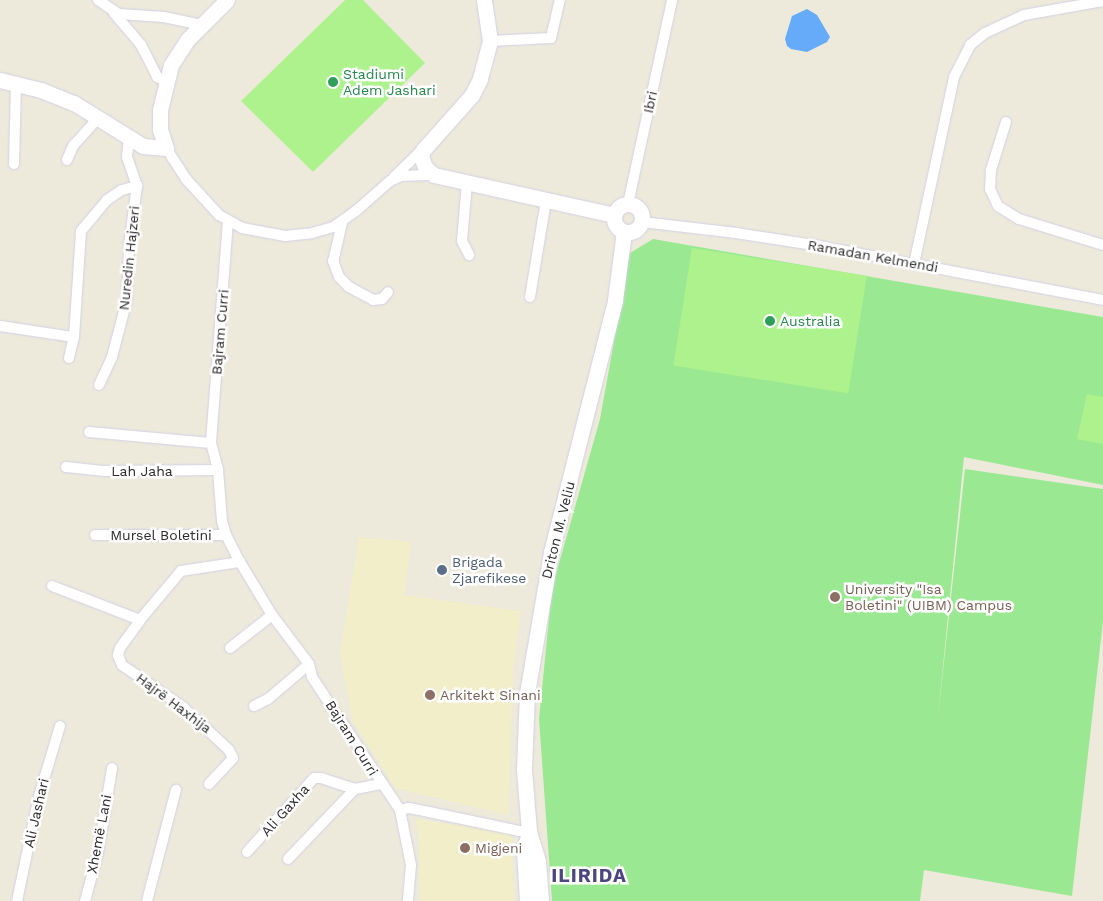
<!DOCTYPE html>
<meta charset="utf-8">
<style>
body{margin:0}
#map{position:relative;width:1103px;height:901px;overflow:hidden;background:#eeeadb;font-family:"Work Sans",sans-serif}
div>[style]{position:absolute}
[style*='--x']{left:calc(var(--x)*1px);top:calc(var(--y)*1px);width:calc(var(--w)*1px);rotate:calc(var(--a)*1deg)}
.education>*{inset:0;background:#f1eec9}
.green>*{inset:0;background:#9ae992}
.pitch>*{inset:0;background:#adf28d;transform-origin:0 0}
.water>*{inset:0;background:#65abf9}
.roads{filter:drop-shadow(0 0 1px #d2d0e5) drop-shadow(0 0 1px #d2d0e5)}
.street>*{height:10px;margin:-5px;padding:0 5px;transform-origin:5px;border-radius:5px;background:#fff}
.secondary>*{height:15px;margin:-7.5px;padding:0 7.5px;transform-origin:7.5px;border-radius:7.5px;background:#fff}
.secondary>.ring{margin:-7.5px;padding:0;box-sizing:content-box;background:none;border:15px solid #fff;border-radius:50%}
.dots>*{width:14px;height:14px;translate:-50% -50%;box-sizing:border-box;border:2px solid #fff;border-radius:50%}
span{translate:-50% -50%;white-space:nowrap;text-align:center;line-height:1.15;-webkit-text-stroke:5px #fff;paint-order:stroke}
.leisure-label{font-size:14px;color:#27864d}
.left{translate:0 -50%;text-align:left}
.street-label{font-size:14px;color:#2a2a2a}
.service-label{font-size:14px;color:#4e5e75}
.education-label{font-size:14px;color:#785e54}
.district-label{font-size:19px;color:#4b467f;font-weight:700;letter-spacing:1px}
</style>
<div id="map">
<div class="education">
<div style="clip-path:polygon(359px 537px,411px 542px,404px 595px,521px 611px,513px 669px,508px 815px,395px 788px,353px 721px,340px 653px)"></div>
<div style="clip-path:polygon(415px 819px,511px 833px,514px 901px,420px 901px,419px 836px)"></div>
</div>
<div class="green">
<div style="clip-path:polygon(653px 239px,1103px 317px,1103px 485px,964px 457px,938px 716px,965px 469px,1103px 489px,1103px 621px,1072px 896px,924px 870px,920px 901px,552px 901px,539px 719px,552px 588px,600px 419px,630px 253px)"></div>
</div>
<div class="pitch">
<div style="clip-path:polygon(345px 0,363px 0,425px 63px,313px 172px,241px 101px)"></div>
<div style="left:692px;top:248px;width:177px;height:119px;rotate:9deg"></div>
<div style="clip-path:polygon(1087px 394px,1103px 397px,1103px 444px,1077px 439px)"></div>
</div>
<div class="water">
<div style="clip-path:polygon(807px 9px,817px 15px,830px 37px,827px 42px,807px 52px,791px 49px,787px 46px,785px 39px,792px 16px)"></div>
</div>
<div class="roads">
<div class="street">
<div style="--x:98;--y:0;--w:25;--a:34"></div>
<div style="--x:119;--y:14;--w:45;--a:3.8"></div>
<div style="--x:164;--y:17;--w:39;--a:12"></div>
<div style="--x:114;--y:13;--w:42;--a:49.8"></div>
<div style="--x:141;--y:45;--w:36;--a:63"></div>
<div style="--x:157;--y:77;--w:10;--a:24"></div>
<div style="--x:490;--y:41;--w:61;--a:-2.8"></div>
<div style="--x:551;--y:38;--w:39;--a:-77"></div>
<div style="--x:1006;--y:122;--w:50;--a:107.4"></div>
<div style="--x:991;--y:170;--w:19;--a:93"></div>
<div style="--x:990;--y:189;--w:19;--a:65"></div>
<div style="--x:998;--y:206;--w:25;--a:32"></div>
<div style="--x:1019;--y:219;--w:88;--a:17.2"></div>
<div style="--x:166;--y:148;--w:37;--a:57"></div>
<div style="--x:186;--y:179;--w:49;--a:47.5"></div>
<div style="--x:219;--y:215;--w:26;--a:29"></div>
<div style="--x:242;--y:228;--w:44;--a:10.5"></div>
<div style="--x:285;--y:236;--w:27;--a:-6"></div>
<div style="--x:312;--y:233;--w:22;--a:-16"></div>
<div style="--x:333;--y:227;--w:29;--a:-35"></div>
<div style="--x:357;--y:210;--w:44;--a:-41.3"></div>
<div style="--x:390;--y:181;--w:12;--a:-24"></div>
<div style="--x:401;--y:176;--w:33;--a:-2"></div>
<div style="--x:67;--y:160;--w:15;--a:-67"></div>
<div style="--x:73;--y:146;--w:39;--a:-48"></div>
<div style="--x:14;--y:164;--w:80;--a:-88.6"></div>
<div style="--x:394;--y:177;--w:40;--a:-44"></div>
<div style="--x:467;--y:183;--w:58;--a:94.9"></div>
<div style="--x:462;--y:241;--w:16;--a:63"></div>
<div style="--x:628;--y:204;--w:209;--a:-77.8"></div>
<div style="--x:228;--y:221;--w:223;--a:94.4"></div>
<div style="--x:211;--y:443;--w:28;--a:75"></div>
<div style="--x:218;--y:470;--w:51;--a:85.5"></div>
<div style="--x:222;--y:521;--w:15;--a:74"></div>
<div style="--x:226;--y:535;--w:30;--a:63"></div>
<div style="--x:240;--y:562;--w:62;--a:58.9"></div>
<div style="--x:272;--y:615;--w:61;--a:52.9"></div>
<div style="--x:309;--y:664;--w:13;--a:77"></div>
<div style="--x:312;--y:677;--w:159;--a:56.5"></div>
<div style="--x:400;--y:810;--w:56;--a:78.7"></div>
<div style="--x:411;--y:865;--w:36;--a:95"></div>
<div style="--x:642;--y:222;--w:95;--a:6.7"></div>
<div style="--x:736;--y:233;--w:85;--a:8.8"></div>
<div style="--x:820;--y:246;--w:288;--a:10.8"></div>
<div style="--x:342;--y:223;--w:39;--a:103"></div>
<div style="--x:333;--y:261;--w:17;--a:69"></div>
<div style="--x:339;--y:277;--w:14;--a:45"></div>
<div style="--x:349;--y:287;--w:27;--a:28"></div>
<div style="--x:373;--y:300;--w:9;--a:-6"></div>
<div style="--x:382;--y:299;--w:9;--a:-49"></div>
<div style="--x:914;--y:264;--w:191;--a:-77.9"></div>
<div style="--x:954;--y:77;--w:36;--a:-63"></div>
<div style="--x:970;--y:45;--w:19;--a:-39"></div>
<div style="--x:985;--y:33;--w:43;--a:-24.8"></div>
<div style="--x:1024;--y:15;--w:80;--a:-10"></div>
<div style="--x:530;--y:297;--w:98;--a:-80.6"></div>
<div style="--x:0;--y:326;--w:75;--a:8.5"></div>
<div style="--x:69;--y:358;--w:22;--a:-77"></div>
<div style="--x:74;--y:337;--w:106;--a:-86.2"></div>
<div style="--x:81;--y:231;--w:40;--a:-50"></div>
<div style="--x:107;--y:200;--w:18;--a:-34"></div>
<div style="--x:122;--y:190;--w:16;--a:-15"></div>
<div style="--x:137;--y:186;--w:31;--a:-109"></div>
<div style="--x:127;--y:157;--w:19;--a:-84"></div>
<div style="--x:99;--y:385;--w:31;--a:-65"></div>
<div style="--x:112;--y:357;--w:59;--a:-75.3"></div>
<div style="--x:127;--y:300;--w:55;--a:-87.9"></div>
<div style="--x:129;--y:245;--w:60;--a:-82.3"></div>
<div style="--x:89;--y:432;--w:122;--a:5.2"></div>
<div style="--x:66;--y:467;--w:37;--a:6"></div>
<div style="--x:103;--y:471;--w:115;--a:-0.5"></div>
<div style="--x:95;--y:535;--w:131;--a:0"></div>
<div style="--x:52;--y:586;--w:94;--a:21.1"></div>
<div style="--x:230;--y:648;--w:53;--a:-38.2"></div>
<div style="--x:254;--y:706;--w:16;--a:-27"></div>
<div style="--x:268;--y:699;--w:54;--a:-40.5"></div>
<div style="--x:209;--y:784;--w:35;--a:-47"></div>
<div style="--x:233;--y:758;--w:9;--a:-117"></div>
<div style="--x:229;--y:750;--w:63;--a:-136.9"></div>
<div style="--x:183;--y:707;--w:74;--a:-145.5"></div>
<div style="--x:122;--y:665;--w:11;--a:-112"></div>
<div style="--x:118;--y:655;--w:7;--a:-74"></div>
<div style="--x:120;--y:648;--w:34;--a:-54"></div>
<div style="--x:140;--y:620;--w:64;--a:-50.1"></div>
<div style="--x:181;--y:571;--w:60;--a:-8.7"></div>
<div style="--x:400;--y:810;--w:9;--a:-13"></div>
<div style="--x:409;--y:808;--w:20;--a:11"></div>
<div style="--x:429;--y:812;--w:92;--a:11.9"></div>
<div style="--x:519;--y:831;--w:10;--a:0"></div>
<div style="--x:247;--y:852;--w:100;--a:-47.8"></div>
<div style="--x:314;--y:778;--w:7;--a:0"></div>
<div style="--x:321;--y:778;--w:36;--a:18"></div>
<div style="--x:355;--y:789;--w:25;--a:-11"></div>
<div style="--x:288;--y:859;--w:97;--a:-46.3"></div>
<div style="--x:17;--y:901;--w:107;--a:-78.2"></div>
<div style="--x:39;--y:796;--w:73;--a:-73.3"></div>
<div style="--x:85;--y:901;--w:50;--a:-74.8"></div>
<div style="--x:98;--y:853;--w:86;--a:-80.6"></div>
<div style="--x:147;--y:901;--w:115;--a:-75.4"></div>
</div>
<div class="secondary">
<div style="--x:484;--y:0;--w:41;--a:81.7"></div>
<div style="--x:490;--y:41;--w:39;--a:105"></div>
<div style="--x:480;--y:79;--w:18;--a:117"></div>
<div style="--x:472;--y:95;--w:74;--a:131.7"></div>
<div style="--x:423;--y:150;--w:6;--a:108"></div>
<div style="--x:421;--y:156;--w:12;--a:70"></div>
<div style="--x:425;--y:167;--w:12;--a:42"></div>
<div style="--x:434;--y:175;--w:184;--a:12.5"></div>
<div style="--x:0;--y:80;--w:42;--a:13.7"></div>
<div style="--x:41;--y:90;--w:35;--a:22"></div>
<div style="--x:74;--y:103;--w:81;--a:31.9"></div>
<div style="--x:143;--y:146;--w:23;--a:5"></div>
<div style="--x:166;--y:148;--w:20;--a:-108"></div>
<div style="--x:160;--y:129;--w:19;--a:-90"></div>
<div style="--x:160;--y:110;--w:46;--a:-76.3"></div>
<div style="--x:171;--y:65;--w:31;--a:-57"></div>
<div style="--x:188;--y:39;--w:55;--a:-45"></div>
<div class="ring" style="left:614px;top:204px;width:13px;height:13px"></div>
<div style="--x:527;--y:901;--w:51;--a:-93.4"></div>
<div style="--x:524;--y:850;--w:18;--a:-74"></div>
<div style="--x:541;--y:901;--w:40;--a:-94.3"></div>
<div style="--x:538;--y:861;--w:31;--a:-107"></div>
<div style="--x:529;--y:831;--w:61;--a:-94.7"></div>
<div style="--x:524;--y:770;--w:77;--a:-87.8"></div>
<div style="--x:527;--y:693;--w:143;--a:-80.3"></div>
<div style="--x:551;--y:552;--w:260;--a:-75.7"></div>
<div style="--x:615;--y:300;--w:69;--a:-82.5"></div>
</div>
</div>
<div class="dots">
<div style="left:333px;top:82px;background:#2e9e5b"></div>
<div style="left:770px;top:321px;background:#2e9e5b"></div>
<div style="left:442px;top:570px;background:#5c6f8a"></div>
<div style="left:835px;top:597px;background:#8d6e63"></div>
<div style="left:430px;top:695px;background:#8d6e63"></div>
<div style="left:465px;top:848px;background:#8d6e63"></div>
</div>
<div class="leisure-label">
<span class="left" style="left:343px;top:82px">Stadiumi<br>Adem Jashari</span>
<span class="left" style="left:780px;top:321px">Australia</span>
</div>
<div class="street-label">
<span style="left:650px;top:102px;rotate:-78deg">Ibri</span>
<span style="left:873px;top:256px;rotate:10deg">Ramadan Kelmendi</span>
<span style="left:129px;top:258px;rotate:-84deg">Nuredin Hajzeri</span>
<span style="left:220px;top:332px;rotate:-85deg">Bajram Curri</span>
<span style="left:142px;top:471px">Lah Jaha</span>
<span style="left:558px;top:530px;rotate:-76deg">Driton M. Veliu</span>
<span style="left:161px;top:535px">Mursel Boletini</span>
<span style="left:174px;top:703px;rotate:37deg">Hajrë Haxhija</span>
<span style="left:352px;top:738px;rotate:58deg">Bajram Curri</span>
<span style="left:285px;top:810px;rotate:-48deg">Ali Gaxha</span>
<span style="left:36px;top:813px;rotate:-77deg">Ali Jashari</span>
<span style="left:99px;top:834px;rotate:-79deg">Xhemë Lani</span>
</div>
<div class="service-label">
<span class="left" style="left:452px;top:570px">Brigada<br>Zjarefikese</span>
</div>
<div class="education-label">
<span class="left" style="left:845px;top:597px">University "Isa<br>Boletini" (UIBM) Campus</span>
<span class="left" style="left:440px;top:695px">Arkitekt Sinani</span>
<span class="left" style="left:475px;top:848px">Migjeni</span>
</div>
<div class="district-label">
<span style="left:589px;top:876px">ILIRIDA</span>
</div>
</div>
